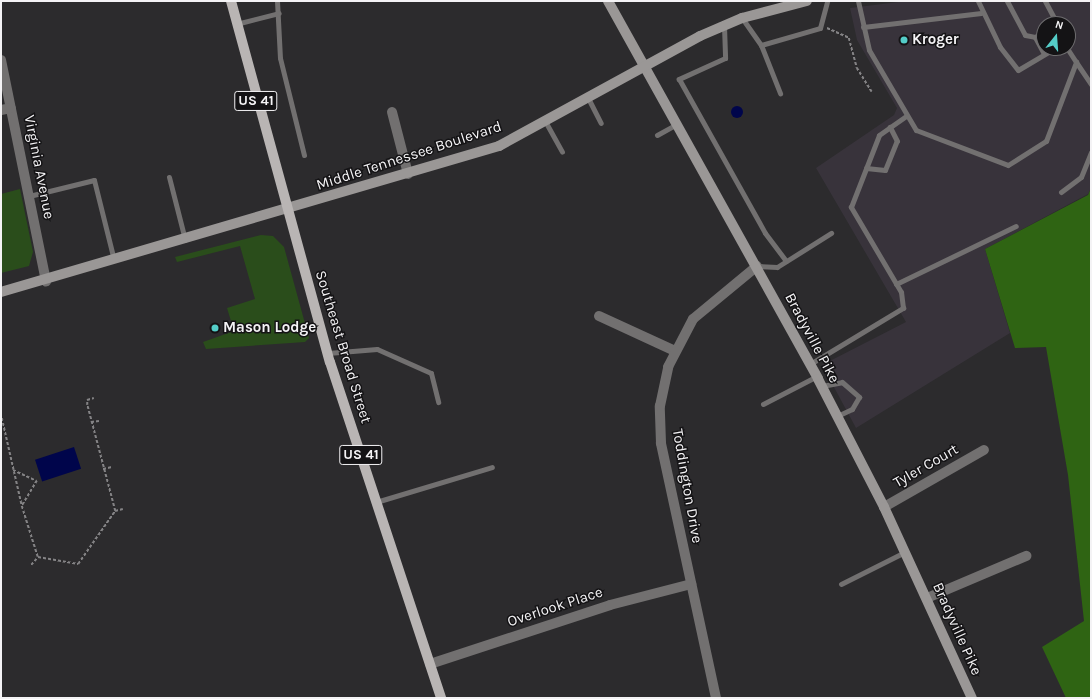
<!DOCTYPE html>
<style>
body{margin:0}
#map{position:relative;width:1092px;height:699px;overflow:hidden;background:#2c2b2d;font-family:Karla,sans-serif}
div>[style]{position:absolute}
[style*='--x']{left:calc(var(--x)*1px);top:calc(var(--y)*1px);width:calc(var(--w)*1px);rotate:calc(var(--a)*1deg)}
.built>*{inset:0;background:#38333b}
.green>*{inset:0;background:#2a4d1b}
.forest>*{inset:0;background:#2f6413}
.water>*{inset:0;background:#00054b;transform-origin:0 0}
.round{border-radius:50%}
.path>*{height:1.5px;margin-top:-0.75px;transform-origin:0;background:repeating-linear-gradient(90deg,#848385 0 3px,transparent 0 5px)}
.service>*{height:5px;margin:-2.5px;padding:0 2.5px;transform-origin:2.5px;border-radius:2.5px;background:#727070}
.minor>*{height:10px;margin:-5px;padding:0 5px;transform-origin:5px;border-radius:5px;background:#727070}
.secondary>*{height:10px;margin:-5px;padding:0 5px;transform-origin:5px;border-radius:5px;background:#9a9796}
.primary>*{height:10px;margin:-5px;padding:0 5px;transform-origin:5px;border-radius:5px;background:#b9b5b4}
.dots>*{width:11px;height:11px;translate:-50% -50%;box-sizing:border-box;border:2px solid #141315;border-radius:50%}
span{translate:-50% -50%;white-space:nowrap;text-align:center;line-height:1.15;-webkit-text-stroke:3px #141315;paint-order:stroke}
.shield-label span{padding:1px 3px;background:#141315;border:1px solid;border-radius:3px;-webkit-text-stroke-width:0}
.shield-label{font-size:14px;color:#f4f3f5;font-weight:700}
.poi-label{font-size:15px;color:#f4f3f5;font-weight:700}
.left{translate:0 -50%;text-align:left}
.street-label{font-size:15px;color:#f4f3f5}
.frame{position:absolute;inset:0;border:2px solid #f4f3f5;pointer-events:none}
.north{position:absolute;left:1036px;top:16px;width:40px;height:40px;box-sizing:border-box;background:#141315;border:1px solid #6e6d6f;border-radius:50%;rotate:17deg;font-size:11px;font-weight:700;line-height:16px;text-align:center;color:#f4f3f5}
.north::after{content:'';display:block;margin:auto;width:14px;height:18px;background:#54cdc8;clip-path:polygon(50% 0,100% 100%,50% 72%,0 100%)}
</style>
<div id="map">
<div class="built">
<div style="clip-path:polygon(evenodd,906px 1px,1091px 1px,1091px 188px,1088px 194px,985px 249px,1010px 333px,856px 428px,822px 365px,906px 322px,816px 168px,894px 115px,897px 108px,857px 40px,850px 8px,906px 1px,1044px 24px,1068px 24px,1068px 48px,1044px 48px,1044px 24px)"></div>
</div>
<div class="green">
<div style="clip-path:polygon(20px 189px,33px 252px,29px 266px,1px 273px,1px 194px)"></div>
<div style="clip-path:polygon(261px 235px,273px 236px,284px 247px,309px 338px,305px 342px,206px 349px,203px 342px,234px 331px,227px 308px,255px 299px,240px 246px,177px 262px,175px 257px)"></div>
</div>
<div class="forest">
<div style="clip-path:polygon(1091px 188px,1091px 698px,1066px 698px,1042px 647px,1084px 621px,1068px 475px,1046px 347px,1015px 348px,985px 249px,1088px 195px)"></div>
</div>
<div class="water">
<div class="round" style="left:731px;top:106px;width:12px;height:12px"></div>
<div style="left:74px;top:447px;width:23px;height:41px;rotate:72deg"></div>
</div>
<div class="path">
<div style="--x:827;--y:28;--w:24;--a:24"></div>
<div style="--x:849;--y:38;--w:31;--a:75"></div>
<div style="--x:857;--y:68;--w:28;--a:58"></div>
<div style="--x:2;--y:418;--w:90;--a:77.2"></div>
<div style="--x:22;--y:506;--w:53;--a:72.6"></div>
<div style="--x:38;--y:557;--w:41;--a:9.9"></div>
<div style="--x:78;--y:564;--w:65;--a:-55.1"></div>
<div style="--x:115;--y:511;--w:110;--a:-104.8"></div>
<div style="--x:87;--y:405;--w:5;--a:-90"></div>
<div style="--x:87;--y:400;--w:7;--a:-16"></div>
<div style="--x:91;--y:422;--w:8;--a:-7"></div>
<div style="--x:103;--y:469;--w:9;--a:-13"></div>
<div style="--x:13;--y:470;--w:26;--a:25"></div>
<div style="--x:37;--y:481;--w:29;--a:121"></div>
<div style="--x:115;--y:511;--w:8;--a:-14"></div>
<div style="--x:31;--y:565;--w:11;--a:-49"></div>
</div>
<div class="service">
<div style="--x:277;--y:1;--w:57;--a:87"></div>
<div style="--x:280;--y:58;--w:100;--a:76.1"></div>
<div style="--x:858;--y:1;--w:50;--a:77.3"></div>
<div style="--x:869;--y:50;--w:93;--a:59.6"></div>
<div style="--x:916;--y:130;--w:98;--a:20.8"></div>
<div style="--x:1008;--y:165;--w:45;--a:-32.3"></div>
<div style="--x:1046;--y:141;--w:85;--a:-69.2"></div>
<div style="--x:1076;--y:62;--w:17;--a:-123"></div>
<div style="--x:978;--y:1;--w:51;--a:64.4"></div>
<div style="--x:1000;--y:47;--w:29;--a:52"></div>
<div style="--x:1018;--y:70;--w:43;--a:-30.7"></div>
<div style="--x:1007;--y:1;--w:38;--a:62"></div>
<div style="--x:1025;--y:35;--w:10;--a:11"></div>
<div style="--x:1035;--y:37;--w:11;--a:-34"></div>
<div style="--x:1045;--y:1;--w:26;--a:62"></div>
<div style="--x:742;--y:18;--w:33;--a:55"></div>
<div style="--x:761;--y:45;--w:61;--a:-16.1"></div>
<div style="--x:820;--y:28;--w:28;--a:-75"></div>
<div style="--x:236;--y:24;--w:44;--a:-14.3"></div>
<div style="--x:724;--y:26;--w:32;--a:88"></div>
<div style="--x:725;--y:58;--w:51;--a:155.5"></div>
<div style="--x:679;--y:79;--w:176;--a:60.8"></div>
<div style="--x:765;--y:233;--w:35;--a:53"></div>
<div style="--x:863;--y:27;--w:119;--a:-6.8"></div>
<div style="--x:1035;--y:37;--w:19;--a:62"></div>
<div style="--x:761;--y:45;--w:52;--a:68.4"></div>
<div style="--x:1076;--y:62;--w:27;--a:56"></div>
<div style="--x:588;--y:98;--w:28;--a:63"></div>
<div style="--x:545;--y:121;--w:35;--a:61"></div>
<div style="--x:657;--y:135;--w:23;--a:-29"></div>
<div style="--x:866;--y:168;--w:19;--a:6"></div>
<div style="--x:885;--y:170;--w:31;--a:-68"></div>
<div style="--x:897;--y:141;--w:16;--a:-117"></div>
<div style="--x:169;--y:177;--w:65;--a:75.7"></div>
<div style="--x:1061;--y:192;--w:25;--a:-37"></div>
<div style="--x:1081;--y:177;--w:27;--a:-68"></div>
<div style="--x:29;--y:196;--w:67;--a:-13.8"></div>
<div style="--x:94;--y:180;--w:82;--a:76"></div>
<div style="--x:757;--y:266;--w:20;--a:3"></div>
<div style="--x:777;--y:267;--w:64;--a:-32.2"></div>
<div style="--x:896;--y:284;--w:133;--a:-25.8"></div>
<div style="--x:328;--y:353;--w:49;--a:-4.7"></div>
<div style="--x:377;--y:349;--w:59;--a:24"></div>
<div style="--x:431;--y:373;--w:30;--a:76"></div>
<div style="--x:810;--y:364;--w:109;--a:-31.1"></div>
<div style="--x:903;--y:308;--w:16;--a:-97"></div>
<div style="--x:901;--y:292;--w:99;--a:-120.5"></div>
<div style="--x:851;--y:207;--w:77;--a:-68.7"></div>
<div style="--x:879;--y:135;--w:33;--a:-35"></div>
<div style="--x:822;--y:386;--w:20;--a:-11"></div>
<div style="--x:842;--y:382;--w:23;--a:41"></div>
<div style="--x:859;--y:397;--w:14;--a:120"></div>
<div style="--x:852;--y:409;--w:17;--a:155"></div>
<div style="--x:763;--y:404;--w:61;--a:-27.4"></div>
<div style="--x:376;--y:502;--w:121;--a:-16.8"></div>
<div style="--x:841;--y:584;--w:72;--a:-26.6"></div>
</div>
<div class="minor">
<div style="--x:1;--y:60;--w:226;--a:78.5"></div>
<div style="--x:1;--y:110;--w:10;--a:-11"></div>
<div style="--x:392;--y:112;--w:64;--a:75.5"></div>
<div style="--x:599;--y:316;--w:84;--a:24.7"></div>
<div style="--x:884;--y:507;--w:115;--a:-29.7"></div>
<div style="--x:927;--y:598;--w:108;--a:-23"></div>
<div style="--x:430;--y:664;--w:189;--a:-18.1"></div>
<div style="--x:610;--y:605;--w:84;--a:-14.5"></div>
<div style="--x:716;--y:698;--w:261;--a:-102.2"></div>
<div style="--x:661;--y:443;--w:37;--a:-92"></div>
<div style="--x:660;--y:406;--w:40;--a:-78"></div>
<div style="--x:668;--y:367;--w:54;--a:-62.5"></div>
<div style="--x:693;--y:319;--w:83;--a:-39.6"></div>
</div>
<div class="secondary">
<div style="--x:608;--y:1;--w:432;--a:60.9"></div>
<div style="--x:818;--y:379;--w:144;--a:62.7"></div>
<div style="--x:884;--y:507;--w:210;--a:65.3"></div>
<div style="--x:1;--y:292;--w:519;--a:-16.34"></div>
<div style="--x:499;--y:146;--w:229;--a:-28.7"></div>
<div style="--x:700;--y:36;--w:46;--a:-23.2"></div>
<div style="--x:742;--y:18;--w:67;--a:-14.7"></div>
</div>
<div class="primary">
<div style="--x:231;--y:1;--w:374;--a:74.7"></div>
<div style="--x:330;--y:362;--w:354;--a:71.7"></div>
</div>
<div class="dots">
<div style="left:904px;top:40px;background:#54cdc8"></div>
<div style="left:215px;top:328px;background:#54cdc8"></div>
</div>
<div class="shield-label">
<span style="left:256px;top:101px">US 41</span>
<span style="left:361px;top:455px">US 41</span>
</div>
<div class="poi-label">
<span class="left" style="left:912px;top:40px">Kroger</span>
<span class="left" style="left:223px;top:328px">Mason Lodge</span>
</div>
<div class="street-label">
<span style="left:409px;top:156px;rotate:-18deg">Middle Tennessee Boulevard</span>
<span style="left:39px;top:167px;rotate:79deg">Virginia Avenue</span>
<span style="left:812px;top:338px;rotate:62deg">Bradyville Pike</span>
<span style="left:343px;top:347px;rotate:73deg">Southeast Broad Street</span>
<span style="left:926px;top:466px;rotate:-30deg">Tyler Court</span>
<span style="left:687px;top:486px;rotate:80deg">Toddington Drive</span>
<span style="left:555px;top:607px;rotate:-18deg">Overlook Place</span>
<span style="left:957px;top:629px;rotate:66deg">Bradyville Pike</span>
</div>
<div class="frame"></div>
<div class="north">N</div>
</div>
